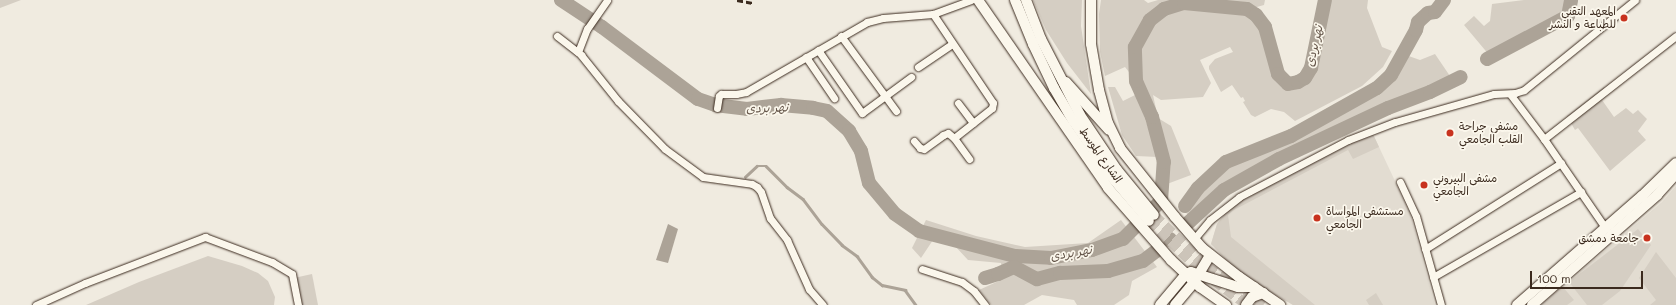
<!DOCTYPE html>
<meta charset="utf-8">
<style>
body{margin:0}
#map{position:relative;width:1676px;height:305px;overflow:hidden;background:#f0ebe0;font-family:Mali,"Playpen Sans Arabic",sans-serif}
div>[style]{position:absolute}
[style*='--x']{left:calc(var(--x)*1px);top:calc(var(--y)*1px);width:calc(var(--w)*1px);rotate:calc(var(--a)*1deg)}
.built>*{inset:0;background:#e2dcd1}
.green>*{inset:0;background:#d5cec3}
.water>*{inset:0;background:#aca397}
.stream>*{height:2.5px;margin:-1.25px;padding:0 1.25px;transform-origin:1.25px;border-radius:1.25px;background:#aca397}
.river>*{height:14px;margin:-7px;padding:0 7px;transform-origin:7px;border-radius:7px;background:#aca397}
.primary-tunnel>*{height:10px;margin-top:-5px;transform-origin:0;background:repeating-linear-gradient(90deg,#ccc4b9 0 10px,transparent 0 15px)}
.roads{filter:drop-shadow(0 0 1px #3b2a1e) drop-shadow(0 0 1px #3b2a1e)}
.street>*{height:7px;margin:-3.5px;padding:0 3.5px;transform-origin:3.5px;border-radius:3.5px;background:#fbf7ec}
.primary>*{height:10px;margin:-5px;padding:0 5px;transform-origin:5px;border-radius:5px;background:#fbf7ec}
.rail>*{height:2.5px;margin-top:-1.25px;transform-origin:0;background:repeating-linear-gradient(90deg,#3b2a1e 0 6px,transparent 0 9px)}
.dots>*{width:11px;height:11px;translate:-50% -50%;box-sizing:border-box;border:2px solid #fbf7ec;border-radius:50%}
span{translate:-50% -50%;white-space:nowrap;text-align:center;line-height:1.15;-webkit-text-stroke:3.5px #fbf7ec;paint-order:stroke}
.poi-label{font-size:11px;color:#3b2a1e}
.right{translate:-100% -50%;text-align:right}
.left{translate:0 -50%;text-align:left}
.street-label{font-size:11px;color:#3b2a1e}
.water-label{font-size:12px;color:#635448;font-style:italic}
.scale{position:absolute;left:1530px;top:271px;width:113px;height:18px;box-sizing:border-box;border:2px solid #3b2a1e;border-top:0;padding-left:5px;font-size:12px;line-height:14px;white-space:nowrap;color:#3b2a1e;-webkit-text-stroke:3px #fbf7ec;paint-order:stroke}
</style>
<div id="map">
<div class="built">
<div style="clip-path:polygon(1372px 132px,1410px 213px,1435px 305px,1293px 305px,1211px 244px,1217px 224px,1232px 205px)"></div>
<div style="clip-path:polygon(1676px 186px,1676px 305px,1541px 305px,1662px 202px)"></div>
</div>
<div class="green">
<div style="clip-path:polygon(0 0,21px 0,0 8px)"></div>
<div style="clip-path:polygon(1033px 0,1082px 0,1081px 26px,1091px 94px,1067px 63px,1046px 30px)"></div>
<div style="clip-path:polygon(1101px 0,1144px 0,1148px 3px,1158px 0,1265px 0,1264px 5px,1246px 10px,1256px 18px,1263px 29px,1272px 67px,1278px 78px,1284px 84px,1294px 88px,1310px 82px,1317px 64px,1329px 0,1368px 0,1367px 8px,1382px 47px,1392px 51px,1383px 67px,1362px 86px,1295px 121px,1284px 112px,1271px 109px,1255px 117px,1251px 115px,1243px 102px,1245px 101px,1243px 97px,1241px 98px,1232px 85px,1221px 92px,1209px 69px,1209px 66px,1215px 59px,1233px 52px,1230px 47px,1200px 60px,1211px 83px,1203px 97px,1161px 100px,1153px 95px,1158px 118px,1171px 126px,1191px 175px,1167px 184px,1168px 162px,1145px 88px,1136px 81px,1125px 67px,1105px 76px,1100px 52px,1099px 14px)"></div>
<div style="clip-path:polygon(1524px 0,1569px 0,1567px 15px,1490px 56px,1464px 25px,1474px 16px,1484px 26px,1490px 21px,1492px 4px)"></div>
<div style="clip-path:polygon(1403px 54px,1420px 60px,1435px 54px,1452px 79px,1387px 105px,1278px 155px,1222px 188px,1188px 216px,1186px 212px,1198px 188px,1228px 163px,1288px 138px,1376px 90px,1393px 74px)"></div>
<div style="clip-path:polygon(1108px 87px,1115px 87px,1123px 101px,1137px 94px,1158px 157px,1136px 156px,1122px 135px)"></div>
<div style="clip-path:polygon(1604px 87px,1609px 93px,1602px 100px,1614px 117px,1626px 108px,1633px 114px,1638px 110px,1647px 119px,1638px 131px,1646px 140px,1610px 171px,1578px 128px,1575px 130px,1567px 116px)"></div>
<div style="clip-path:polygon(1372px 132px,1379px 147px,1353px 159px,1348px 150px,1234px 210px,1228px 215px,1231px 237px,1315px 305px,1293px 305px,1241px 275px,1211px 244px,1217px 224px,1232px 205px)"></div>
<div style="clip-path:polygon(926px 220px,976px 236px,1025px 247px,1088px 243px,1121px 220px,1157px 267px,1132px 281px,1129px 295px,1114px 305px,1077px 305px,1074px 300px,1042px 295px,1024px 305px,991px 305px,979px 290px,1003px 279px,1001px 263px,968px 260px,955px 246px,933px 240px,921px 258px,912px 248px)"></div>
<div style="clip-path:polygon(1638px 229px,1651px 245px,1620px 291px,1602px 305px,1587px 305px,1569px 282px)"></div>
<div style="clip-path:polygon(1656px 252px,1676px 278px,1676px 305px,1650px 305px,1656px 300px,1639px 278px)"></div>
<div style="clip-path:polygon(208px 256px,242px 266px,258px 273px,268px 281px,275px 297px,274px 305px,86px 305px,139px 282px)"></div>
<div style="clip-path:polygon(312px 274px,318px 305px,300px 305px,294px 278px)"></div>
<div style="clip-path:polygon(1562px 286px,1574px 300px,1567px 305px,1541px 305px)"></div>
<div style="clip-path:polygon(1376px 293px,1383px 305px,1369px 305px,1366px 300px)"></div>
</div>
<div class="water">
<div style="clip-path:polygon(668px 224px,678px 229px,668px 263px,656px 260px)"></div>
</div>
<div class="stream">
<div style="--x:745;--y:177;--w:16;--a:-43"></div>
<div style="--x:757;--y:166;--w:9;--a:0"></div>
<div style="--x:766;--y:166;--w:30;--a:45"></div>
<div style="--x:787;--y:187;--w:20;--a:37"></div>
<div style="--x:803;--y:199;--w:31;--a:53"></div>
<div style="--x:822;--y:224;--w:29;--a:46"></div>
<div style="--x:842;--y:245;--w:19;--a:36"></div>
<div style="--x:857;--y:256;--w:26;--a:54"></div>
<div style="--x:872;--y:277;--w:13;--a:39"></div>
<div style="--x:882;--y:285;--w:24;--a:12"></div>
<div style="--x:905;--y:290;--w:19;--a:54"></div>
</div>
<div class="river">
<div style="--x:561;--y:0;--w:49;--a:33.4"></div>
<div style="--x:602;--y:27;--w:120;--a:36.9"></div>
<div style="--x:698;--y:99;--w:18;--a:19"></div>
<div style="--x:715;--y:105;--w:32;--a:7"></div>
<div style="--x:747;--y:109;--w:34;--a:-7"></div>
<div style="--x:781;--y:105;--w:32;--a:5"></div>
<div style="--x:813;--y:108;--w:14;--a:12"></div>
<div style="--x:827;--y:111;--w:30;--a:42"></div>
<div style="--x:849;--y:131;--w:23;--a:59"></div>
<div style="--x:861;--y:151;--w:33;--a:76"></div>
<div style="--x:869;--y:183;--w:40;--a:50"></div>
<div style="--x:895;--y:214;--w:29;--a:35"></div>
<div style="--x:919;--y:231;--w:99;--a:14.6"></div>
<div style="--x:1015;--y:256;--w:36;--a:3"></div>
<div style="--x:1051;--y:258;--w:42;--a:-11"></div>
<div style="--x:1092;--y:250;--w:33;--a:-20"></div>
<div style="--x:1123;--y:239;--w:54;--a:-45"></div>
<div style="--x:1161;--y:201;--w:39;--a:-86"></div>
<div style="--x:1164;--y:162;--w:47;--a:-104.9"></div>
<div style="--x:1152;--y:117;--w:39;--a:-114"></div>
<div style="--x:1136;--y:81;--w:34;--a:-92"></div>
<div style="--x:1135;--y:47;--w:31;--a:-61"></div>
<div style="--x:1150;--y:20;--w:18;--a:-38"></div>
<div style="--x:1164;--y:9;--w:21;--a:-17"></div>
<div style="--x:1184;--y:3;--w:63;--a:5.4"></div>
<div style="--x:1247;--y:9;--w:11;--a:34"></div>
<div style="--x:1256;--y:15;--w:15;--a:53"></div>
<div style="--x:1265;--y:27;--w:49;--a:74.5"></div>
<div style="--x:1278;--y:74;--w:14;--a:45"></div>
<div style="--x:1288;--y:84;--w:10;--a:-11"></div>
<div style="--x:1298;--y:82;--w:8;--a:-30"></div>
<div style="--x:1305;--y:78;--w:12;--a:-59"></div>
<div style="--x:1311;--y:68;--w:69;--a:-78.4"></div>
<div style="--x:1487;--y:59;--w:92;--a:-28"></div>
<div style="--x:1568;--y:16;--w:16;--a:-79"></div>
<div style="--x:1185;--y:206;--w:22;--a:-54"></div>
<div style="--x:1198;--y:188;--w:38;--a:-43"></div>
<div style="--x:1226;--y:162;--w:70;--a:-21.8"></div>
<div style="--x:1291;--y:136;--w:98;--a:-29.2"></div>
<div style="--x:1377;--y:88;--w:19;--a:-43"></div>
<div style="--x:1391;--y:75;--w:51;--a:-60.9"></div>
<div style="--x:1416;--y:30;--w:8;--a:-76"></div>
<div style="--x:1418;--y:22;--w:13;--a:-42"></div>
<div style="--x:1428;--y:13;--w:7;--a:-8"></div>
<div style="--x:1435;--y:12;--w:15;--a:-53"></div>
<div style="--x:1188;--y:223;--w:49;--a:-42.5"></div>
<div style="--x:1224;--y:190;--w:63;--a:-29.4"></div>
<div style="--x:1279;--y:159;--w:120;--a:-25.1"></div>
<div style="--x:1388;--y:108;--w:45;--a:-20.9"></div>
<div style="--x:1430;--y:92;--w:34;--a:-26"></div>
<div style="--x:1170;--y:240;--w:1;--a:-90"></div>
<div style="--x:985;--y:278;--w:14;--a:-17"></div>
<div style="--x:998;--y:274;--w:17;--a:-24"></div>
<div style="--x:1014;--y:267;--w:26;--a:28"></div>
<div style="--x:1037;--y:279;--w:24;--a:-15"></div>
<div style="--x:1060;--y:273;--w:48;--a:-2.4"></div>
<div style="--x:1108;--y:271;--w:36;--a:-16"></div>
<div style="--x:1143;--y:261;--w:20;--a:-37"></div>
</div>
<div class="primary-tunnel">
<div style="--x:1154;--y:215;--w:74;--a:44.5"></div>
<div style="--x:1207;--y:267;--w:68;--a:34.2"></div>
<div style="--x:1149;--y:221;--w:74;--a:43.9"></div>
<div style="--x:1202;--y:272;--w:56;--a:36.3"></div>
</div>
<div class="roads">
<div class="street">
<div style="--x:933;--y:14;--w:107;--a:56"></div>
<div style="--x:993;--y:103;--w:5;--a:101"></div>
<div style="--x:992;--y:108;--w:48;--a:141.7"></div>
<div style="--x:557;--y:36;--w:31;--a:38"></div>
<div style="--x:581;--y:55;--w:59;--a:51.2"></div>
<div style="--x:618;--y:101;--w:67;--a:45.6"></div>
<div style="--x:665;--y:149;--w:47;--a:36.4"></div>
<div style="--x:703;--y:177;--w:49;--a:8.1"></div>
<div style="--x:752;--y:184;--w:6;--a:31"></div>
<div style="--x:757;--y:187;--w:6;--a:51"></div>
<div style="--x:761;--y:192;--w:28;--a:71"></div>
<div style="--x:770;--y:218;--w:28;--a:52"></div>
<div style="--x:787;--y:240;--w:54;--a:65.8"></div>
<div style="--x:809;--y:289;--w:21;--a:49"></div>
<div style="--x:841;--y:36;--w:93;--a:53.7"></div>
<div style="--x:818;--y:50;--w:77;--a:55.1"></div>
<div style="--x:862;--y:113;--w:61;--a:-36.3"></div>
<div style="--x:578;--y:52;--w:25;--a:-69"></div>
<div style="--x:587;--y:29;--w:35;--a:-55"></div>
<div style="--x:806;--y:57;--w:50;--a:55.7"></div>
<div style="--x:918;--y:67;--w:41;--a:-34.1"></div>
<div style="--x:1510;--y:94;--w:56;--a:52.9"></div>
<div style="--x:1544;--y:139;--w:109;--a:55.4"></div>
<div style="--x:958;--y:103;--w:25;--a:53"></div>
<div style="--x:717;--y:108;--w:12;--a:-81"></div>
<div style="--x:719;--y:96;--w:3;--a:-45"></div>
<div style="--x:721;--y:94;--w:15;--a:0"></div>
<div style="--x:736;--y:94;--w:10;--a:-11"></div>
<div style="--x:746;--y:92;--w:140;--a:-30"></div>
<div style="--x:867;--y:22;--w:16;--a:-14"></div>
<div style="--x:883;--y:18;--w:50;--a:-4.6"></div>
<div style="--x:933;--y:14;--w:40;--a:-20.2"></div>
<div style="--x:1544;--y:139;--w:167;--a:-38"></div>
<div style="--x:914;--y:141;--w:9;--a:49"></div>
<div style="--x:920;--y:148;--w:4;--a:14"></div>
<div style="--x:924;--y:149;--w:24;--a:-36"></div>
<div style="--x:943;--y:135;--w:5;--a:-22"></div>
<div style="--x:948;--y:133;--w:8;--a:40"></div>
<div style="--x:954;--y:138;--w:26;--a:54"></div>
<div style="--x:1400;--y:182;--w:38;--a:65"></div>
<div style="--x:1416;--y:216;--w:92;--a:74.3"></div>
<div style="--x:1194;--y:239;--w:25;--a:-50"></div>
<div style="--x:1210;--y:220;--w:37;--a:-38"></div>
<div style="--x:1239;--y:197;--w:123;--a:-27.6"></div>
<div style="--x:1348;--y:140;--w:50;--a:-21"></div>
<div style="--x:1395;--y:122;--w:103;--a:-15.8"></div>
<div style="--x:1494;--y:94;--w:21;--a:-3"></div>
<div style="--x:1515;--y:93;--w:9;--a:-18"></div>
<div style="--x:1524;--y:90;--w:143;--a:-39"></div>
<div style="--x:1425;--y:249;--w:161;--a:-32.3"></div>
<div style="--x:922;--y:269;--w:42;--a:18"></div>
<div style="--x:962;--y:282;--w:15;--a:37"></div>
<div style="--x:974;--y:291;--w:18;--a:52"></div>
<div style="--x:1433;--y:277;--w:171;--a:-29.9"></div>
<div style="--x:36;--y:305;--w:54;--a:-24.2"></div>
<div style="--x:85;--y:283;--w:129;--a:-21"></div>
<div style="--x:205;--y:237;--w:72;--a:20.5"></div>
<div style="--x:272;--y:262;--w:23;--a:31"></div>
<div style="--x:292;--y:274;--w:32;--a:79"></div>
</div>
<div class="primary">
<div style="--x:978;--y:0;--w:229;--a:55.3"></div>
<div style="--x:1108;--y:188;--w:96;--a:48.8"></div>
<div style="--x:1171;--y:260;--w:40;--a:43"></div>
<div style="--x:1200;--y:287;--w:32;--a:35"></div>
<div style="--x:1015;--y:0;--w:48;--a:67.8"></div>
<div style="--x:1033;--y:44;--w:49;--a:64.5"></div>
<div style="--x:1054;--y:88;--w:39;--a:60"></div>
<div style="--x:1074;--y:122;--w:64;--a:55.8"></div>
<div style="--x:1110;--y:175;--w:60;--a:49.7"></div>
<div style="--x:1026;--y:0;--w:42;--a:69"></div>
<div style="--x:1041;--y:39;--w:85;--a:62.8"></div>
<div style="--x:1080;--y:115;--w:66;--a:56.1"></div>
<div style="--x:1117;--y:170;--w:58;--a:50.6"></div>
<div style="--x:1091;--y:0;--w:44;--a:90"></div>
<div style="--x:1091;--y:44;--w:47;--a:80.1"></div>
<div style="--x:1099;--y:90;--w:34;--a:75"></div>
<div style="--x:1108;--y:123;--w:28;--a:64"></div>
<div style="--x:1120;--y:148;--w:88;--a:51.4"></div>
<div style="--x:1175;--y:217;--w:41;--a:48.9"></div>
<div style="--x:1202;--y:248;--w:47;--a:38.1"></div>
<div style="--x:1239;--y:277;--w:50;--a:34.3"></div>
<div style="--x:1066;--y:82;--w:64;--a:48.1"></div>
<div style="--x:1160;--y:305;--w:40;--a:-50"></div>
<div style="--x:1186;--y:274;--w:5;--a:-22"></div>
<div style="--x:1191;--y:272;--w:49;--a:17.7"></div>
<div style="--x:1238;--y:287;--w:16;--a:0"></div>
<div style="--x:1175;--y:305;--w:30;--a:-50"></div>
<div style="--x:1194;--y:282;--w:31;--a:-59"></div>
<div style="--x:1246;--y:305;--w:10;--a:-53"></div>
<div style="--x:1252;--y:297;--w:12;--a:-20"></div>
<div style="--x:1517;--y:305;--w:166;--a:-41.1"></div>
<div style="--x:1642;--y:196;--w:47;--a:-44.1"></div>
<div style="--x:1532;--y:305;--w:167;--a:-41.3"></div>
<div style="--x:1657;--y:195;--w:28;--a:-48"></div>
</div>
</div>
<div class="rail">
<div style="--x:737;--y:0;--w:16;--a:11"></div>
</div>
<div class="dots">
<div style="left:1624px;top:18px;background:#c8321e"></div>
<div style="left:1450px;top:133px;background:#c8321e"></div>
<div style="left:1424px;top:185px;background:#c8321e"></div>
<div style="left:1317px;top:218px;background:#c8321e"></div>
<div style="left:1647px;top:238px;background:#c8321e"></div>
</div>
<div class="poi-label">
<span class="right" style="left:1616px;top:18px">المعهد التقني<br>للطباعة و النشر</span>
<span class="left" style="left:1459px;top:133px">مشفى جراحة<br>القلب الجامعي</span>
<span class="left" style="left:1433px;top:185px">مشفى البيروني<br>الجامعي</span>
<span class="left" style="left:1326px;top:218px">مستشفى المواساة<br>الجامعي</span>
<span class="right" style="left:1639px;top:238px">جامعة دمشق</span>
</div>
<div class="street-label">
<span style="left:1101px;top:155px;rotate:55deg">الشارع الموسط</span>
</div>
<div class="water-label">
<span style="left:1314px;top:46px;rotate:-77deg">نهر بردى</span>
<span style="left:767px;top:108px;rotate:-2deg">نهر بردى</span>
<span style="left:1071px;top:253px;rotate:-10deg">نهر بردى</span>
</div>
<div class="scale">100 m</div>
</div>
